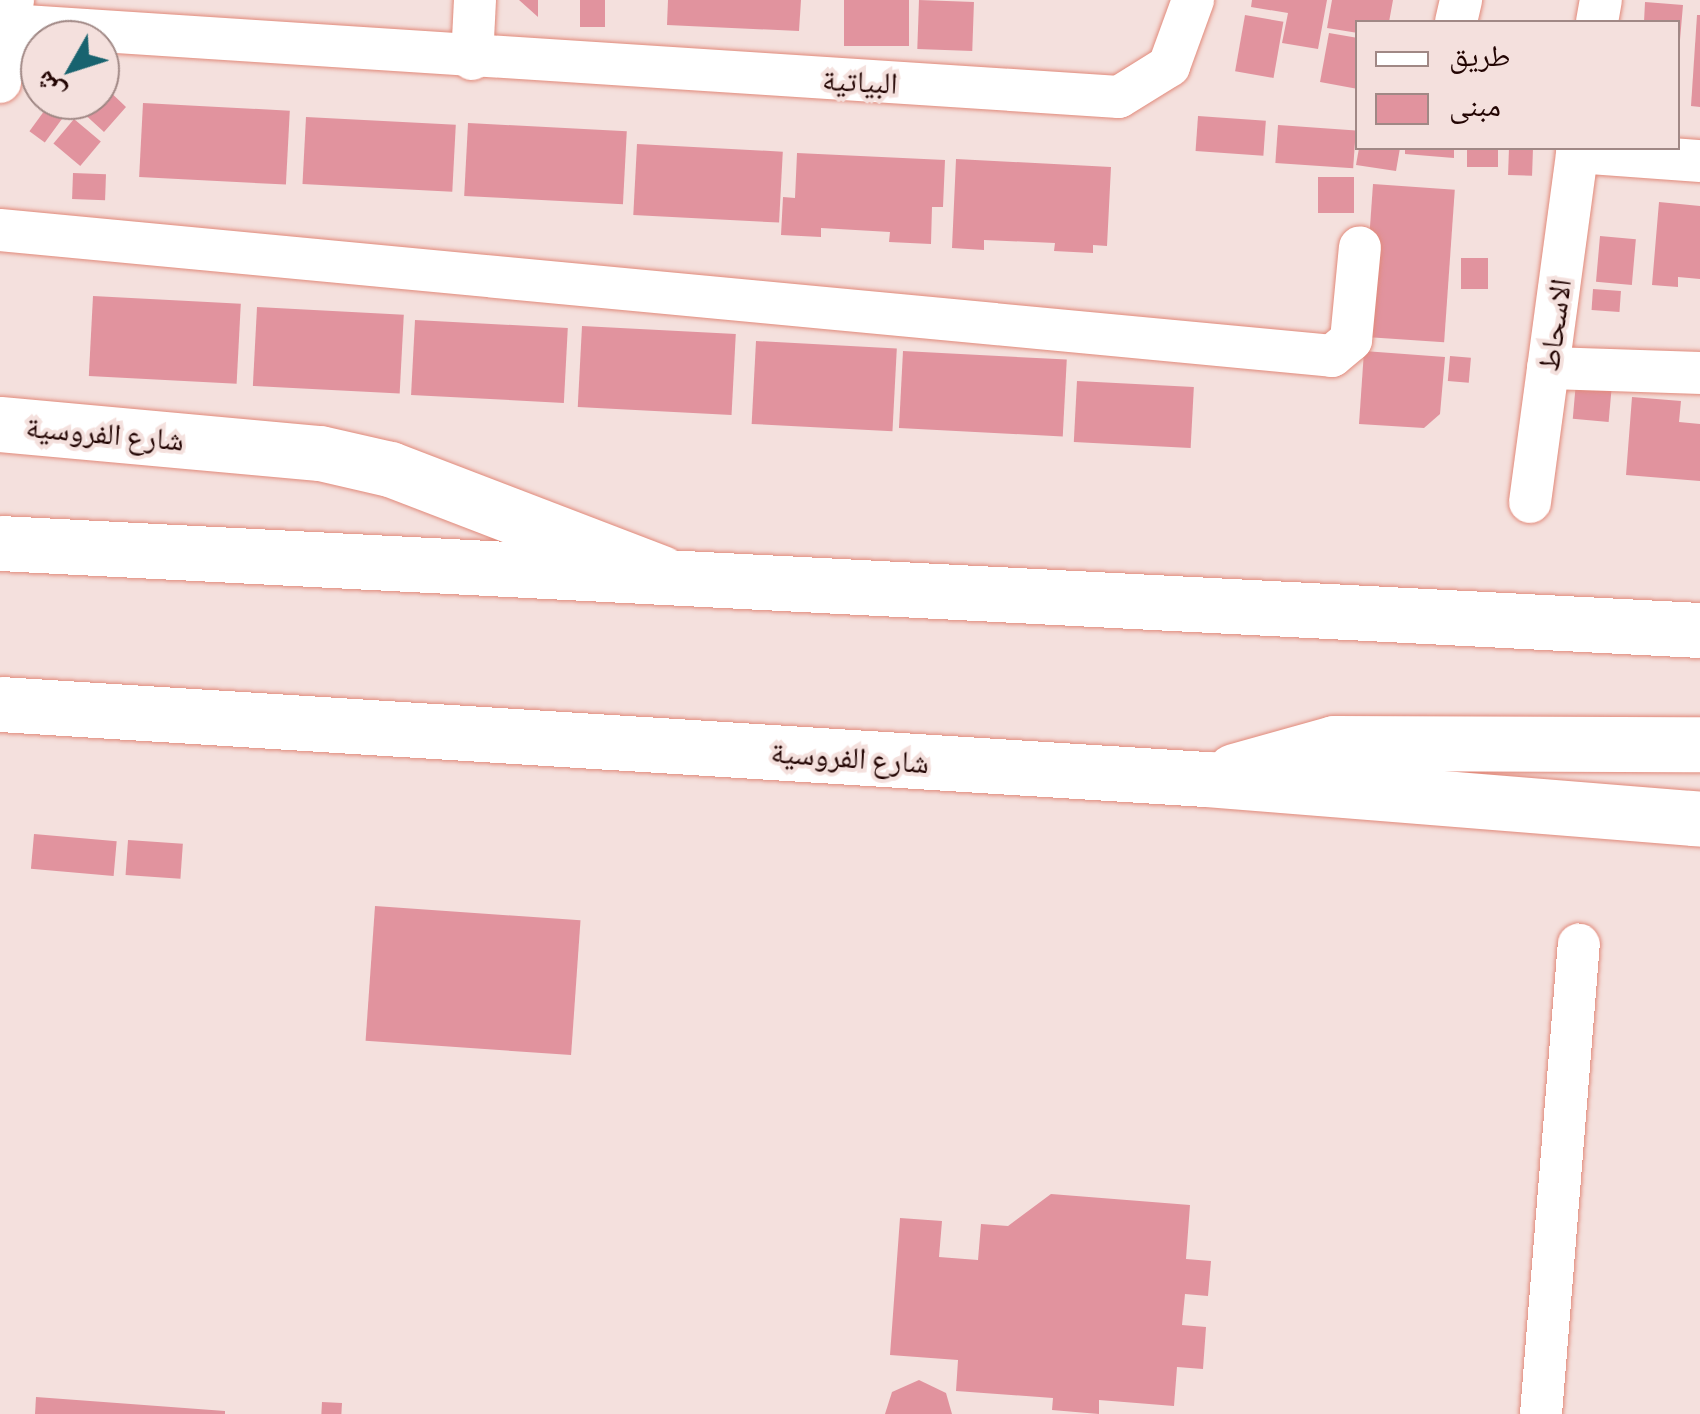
<!DOCTYPE html>
<meta charset="utf-8">
<style>
body{margin:0}
#map{position:relative;width:1700px;height:1414px;overflow:hidden;background:#f4e0dd;font-family:Manrope,"Noto Naskh Arabic",sans-serif}
div>[style]{position:absolute}
[style*='--x']{left:calc(var(--x)*1px);top:calc(var(--y)*1px);width:calc(var(--w)*1px);rotate:calc(var(--a)*1deg)}
.building>*{inset:0;background:#e1939e;transform-origin:0 0}
.roads{filter:drop-shadow(0 0 2px #e18a7b) drop-shadow(0 0 2px #e18a7b)}
.street>*{height:42px;margin:-21px;padding:0 21px;transform-origin:21px;border-radius:21px;background:#fff}
.secondary>*{height:55px;margin:-27.5px;padding:0 27.5px;transform-origin:27.5px;border-radius:27.5px;background:#fff}
.highway>*{height:55px;margin:-27.5px;padding:0 27.5px;transform-origin:27.5px;border-radius:27.5px;background:#fff}
span{translate:-50% -50%;white-space:nowrap;text-align:center;line-height:1.15;-webkit-text-stroke:8px #f4e0dd;paint-order:stroke}
.street-label{font-size:30px;color:#220402}
.legend{position:absolute;left:1355px;top:20px;width:325px;height:130px;box-sizing:border-box;background:#f4e0dd;border:2px solid #a08885;margin:0;padding:12px 18px;list-style:none;font-size:30px;color:#220402}
.legend li{display:flex;align-items:center;gap:20px;height:50px}
.legend b{width:50px;border:2px solid #a08885}
.north{position:absolute;left:20px;top:20px;width:100px;height:100px;box-sizing:border-box;background:#f4e0dd;border:2px solid #a08885;border-radius:50%;rotate:231deg;font-size:28px;font-weight:700;line-height:40px;text-align:center;color:#220402}
.north::after{content:'';display:block;margin:auto;width:35px;height:45px;background:#18636f;clip-path:polygon(50% 0,100% 100%,50% 72%,0 100%)}
</style>
<div id="map">
<div class="building">
<div style="clip-path:polygon(519px 0,538px 0,538px 17px)"></div>
<div style="left:580px;top:0;width:25px;height:27px"></div>
<div style="clip-path:polygon(668px 0,801px 0,799px 31px,667px 25px)"></div>
<div style="left:844px;top:0;width:65px;height:46px"></div>
<div style="left:919px;top:0;width:55px;height:49px;rotate:2deg"></div>
<div style="clip-path:polygon(1252px 0,1327px 0,1318px 49px,1282px 43px,1288px 13px,1251px 7px)"></div>
<div style="clip-path:polygon(1332px 0,1393px 0,1389px 22px,1358px 22px,1358px 33px,1327px 28px)"></div>
<div style="clip-path:polygon(1645px 2px,1683px 5px,1680px 40px,1678px 22px,1644px 22px)"></div>
<div style="left:1245px;top:15px;width:39px;height:57px;rotate:10deg"></div>
<div style="clip-path:polygon(1697px 15px,1700px 15px,1700px 107px,1691px 106px)"></div>
<div style="clip-path:polygon(1329px 33px,1358px 38px,1358px 89px,1320px 82px)"></div>
<div style="clip-path:polygon(103px 85px,126px 107px,104px 132px,80px 110px,100px 100px)"></div>
<div style="left:50px;top:103px;width:19px;height:35px;rotate:36deg"></div>
<div style="left:143px;top:103px;width:147px;height:74px;rotate:3deg"></div>
<div style="left:1198px;top:116px;width:68px;height:35px;rotate:4deg"></div>
<div style="left:306px;top:117px;width:150px;height:67px;rotate:3deg"></div>
<div style="left:74px;top:119px;width:35px;height:32px;rotate:40deg"></div>
<div style="left:468px;top:123px;width:159px;height:73px;rotate:3deg"></div>
<div style="left:1278px;top:125px;width:78px;height:38px;rotate:4deg"></div>
<div style="left:637px;top:144px;width:146px;height:71px;rotate:3deg"></div>
<div style="clip-path:polygon(1359px 148px,1400px 148px,1396px 171px,1356px 165px)"></div>
<div style="clip-path:polygon(1405px 148px,1454px 148px,1454px 158px,1405px 154px)"></div>
<div style="left:1467px;top:148px;width:31px;height:19px"></div>
<div style="left:1509px;top:148px;width:24px;height:27px;rotate:2deg"></div>
<div style="clip-path:polygon(797px 153px,945px 160px,943px 207px,932px 207px,931px 244px,889px 242px,890px 232px,821px 228px,821px 237px,781px 235px,783px 197px,795px 198px)"></div>
<div style="clip-path:polygon(956px 159px,1111px 167px,1107px 246px,1093px 245px,1093px 253px,1054px 251px,1055px 243px,984px 240px,984px 250px,952px 248px)"></div>
<div style="left:73px;top:173px;width:33px;height:26px;rotate:2deg"></div>
<div style="left:1318px;top:177px;width:36px;height:36px"></div>
<div style="left:1373px;top:184px;width:82px;height:153px;rotate:4deg"></div>
<div style="clip-path:polygon(1659px 202px,1700px 206px,1700px 279px,1678px 277px,1678px 287px,1652px 285px)"></div>
<div style="left:1600px;top:236px;width:36px;height:46px;rotate:5deg"></div>
<div style="left:1461px;top:258px;width:27px;height:31px"></div>
<div style="left:1593px;top:289px;width:28px;height:21px;rotate:4deg"></div>
<div style="left:93px;top:296px;width:148px;height:80px;rotate:3deg"></div>
<div style="left:257px;top:307px;width:147px;height:79px;rotate:3deg"></div>
<div style="left:415px;top:320px;width:153px;height:75px;rotate:3deg"></div>
<div style="left:582px;top:326px;width:154px;height:81px;rotate:3deg"></div>
<div style="left:756px;top:341px;width:141px;height:83px;rotate:3deg"></div>
<div style="left:903px;top:351px;width:164px;height:77px;rotate:3deg"></div>
<div style="clip-path:polygon(1364px 351px,1445px 357px,1440px 414px,1424px 428px,1359px 424px)"></div>
<div style="left:1450px;top:356px;width:21px;height:25px;rotate:5deg"></div>
<div style="left:1077px;top:381px;width:117px;height:61px;rotate:3deg"></div>
<div style="left:1576px;top:382px;width:36px;height:37px;rotate:5deg"></div>
<div style="clip-path:polygon(1632px 397px,1681px 401px,1679px 422px,1700px 424px,1700px 481px,1626px 475px)"></div>
<div style="left:34px;top:834px;width:83px;height:35px;rotate:5deg"></div>
<div style="left:128px;top:840px;width:55px;height:35px;rotate:4deg"></div>
<div style="left:375px;top:906px;width:206px;height:135px;rotate:4deg"></div>
<div style="clip-path:polygon(1051px 1194px,1190px 1205px,1186px 1259px,1211px 1261px,1208px 1296px,1185px 1294px,1182px 1325px,1206px 1327px,1203px 1369px,1177px 1367px,1174px 1406px,1099px 1400px,1099px 1414px,1052px 1410px,1053px 1398px,956px 1391px,958px 1360px,890px 1355px,900px 1218px,942px 1221px,939px 1257px,978px 1260px,981px 1224px,1008px 1226px)"></div>
<div style="clip-path:polygon(919px 1380px,946px 1393px,952px 1414px,885px 1414px,892px 1392px)"></div>
<div style="clip-path:polygon(36px 1397px,225px 1411px,225px 1414px,35px 1414px)"></div>
<div style="left:322px;top:1402px;width:20px;height:12px;rotate:3deg"></div>
</div>
<div class="roads">
<div class="street">
<div style="--x:1456;--y:22;--w:23;--a:-77"></div>
<div style="--x:1597;--y:22;--w:22;--a:-80"></div>
<div style="--x:9;--y:25;--w:1112;--a:3.71"></div>
<div style="--x:1119;--y:97;--w:59;--a:-31.8"></div>
<div style="--x:1169;--y:66;--w:70;--a:-70"></div>
<div style="--x:472;--y:59;--w:59;--a:-87.1"></div>
<div style="--x:0;--y:82;--w:83;--a:-81"></div>
<div style="--x:1577;--y:152;--w:123;--a:4.2"></div>
<div style="--x:0;--y:230;--w:1338;--a:5.4"></div>
<div style="--x:1332;--y:356;--w:25;--a:-40"></div>
<div style="--x:1351;--y:340;--w:93;--a:-84.5"></div>
<div style="--x:1548;--y:368;--w:152;--a:1.9"></div>
<div style="--x:1530;--y:502;--w:357;--a:-82.3"></div>
<div style="--x:1541;--y:1414;--w:471;--a:-85.4"></div>
</div>
<div class="secondary">
<div style="--x:0;--y:424;--w:321;--a:5.2"></div>
<div style="--x:320;--y:453;--w:72;--a:12.9"></div>
<div style="--x:390;--y:469;--w:290;--a:21"></div>
</div>
<div class="highway">
<div style="--x:0;--y:543;--w:1702;--a:2.93"></div>
<div style="--x:0;--y:704;--w:1209;--a:3.56"></div>
<div style="--x:1207;--y:779;--w:495;--a:4.6"></div>
<div style="--x:1234;--y:771;--w:104;--a:-15.6"></div>
<div style="--x:1334;--y:743;--w:366;--a:0.2"></div>
</div>
</div>
<div class="street-label">
<span style="left:860px;top:81px;rotate:3deg">البياتية</span>
<span style="left:1554px;top:325px;rotate:-82deg">الاسحاط</span>
<span style="left:105px;top:433px;rotate:5deg">شارع الفروسية</span>
<span style="left:850px;top:757px;rotate:4deg">شارع الفروسية</span>
</div>
<ul class="legend">
<li><b style="height:12px;background:#fff"></b>طريق</li>
<li><b style="height:28px;background:#e1939e"></b>مبنى</li>
</ul>
<div class="north">ش</div>
</div>
